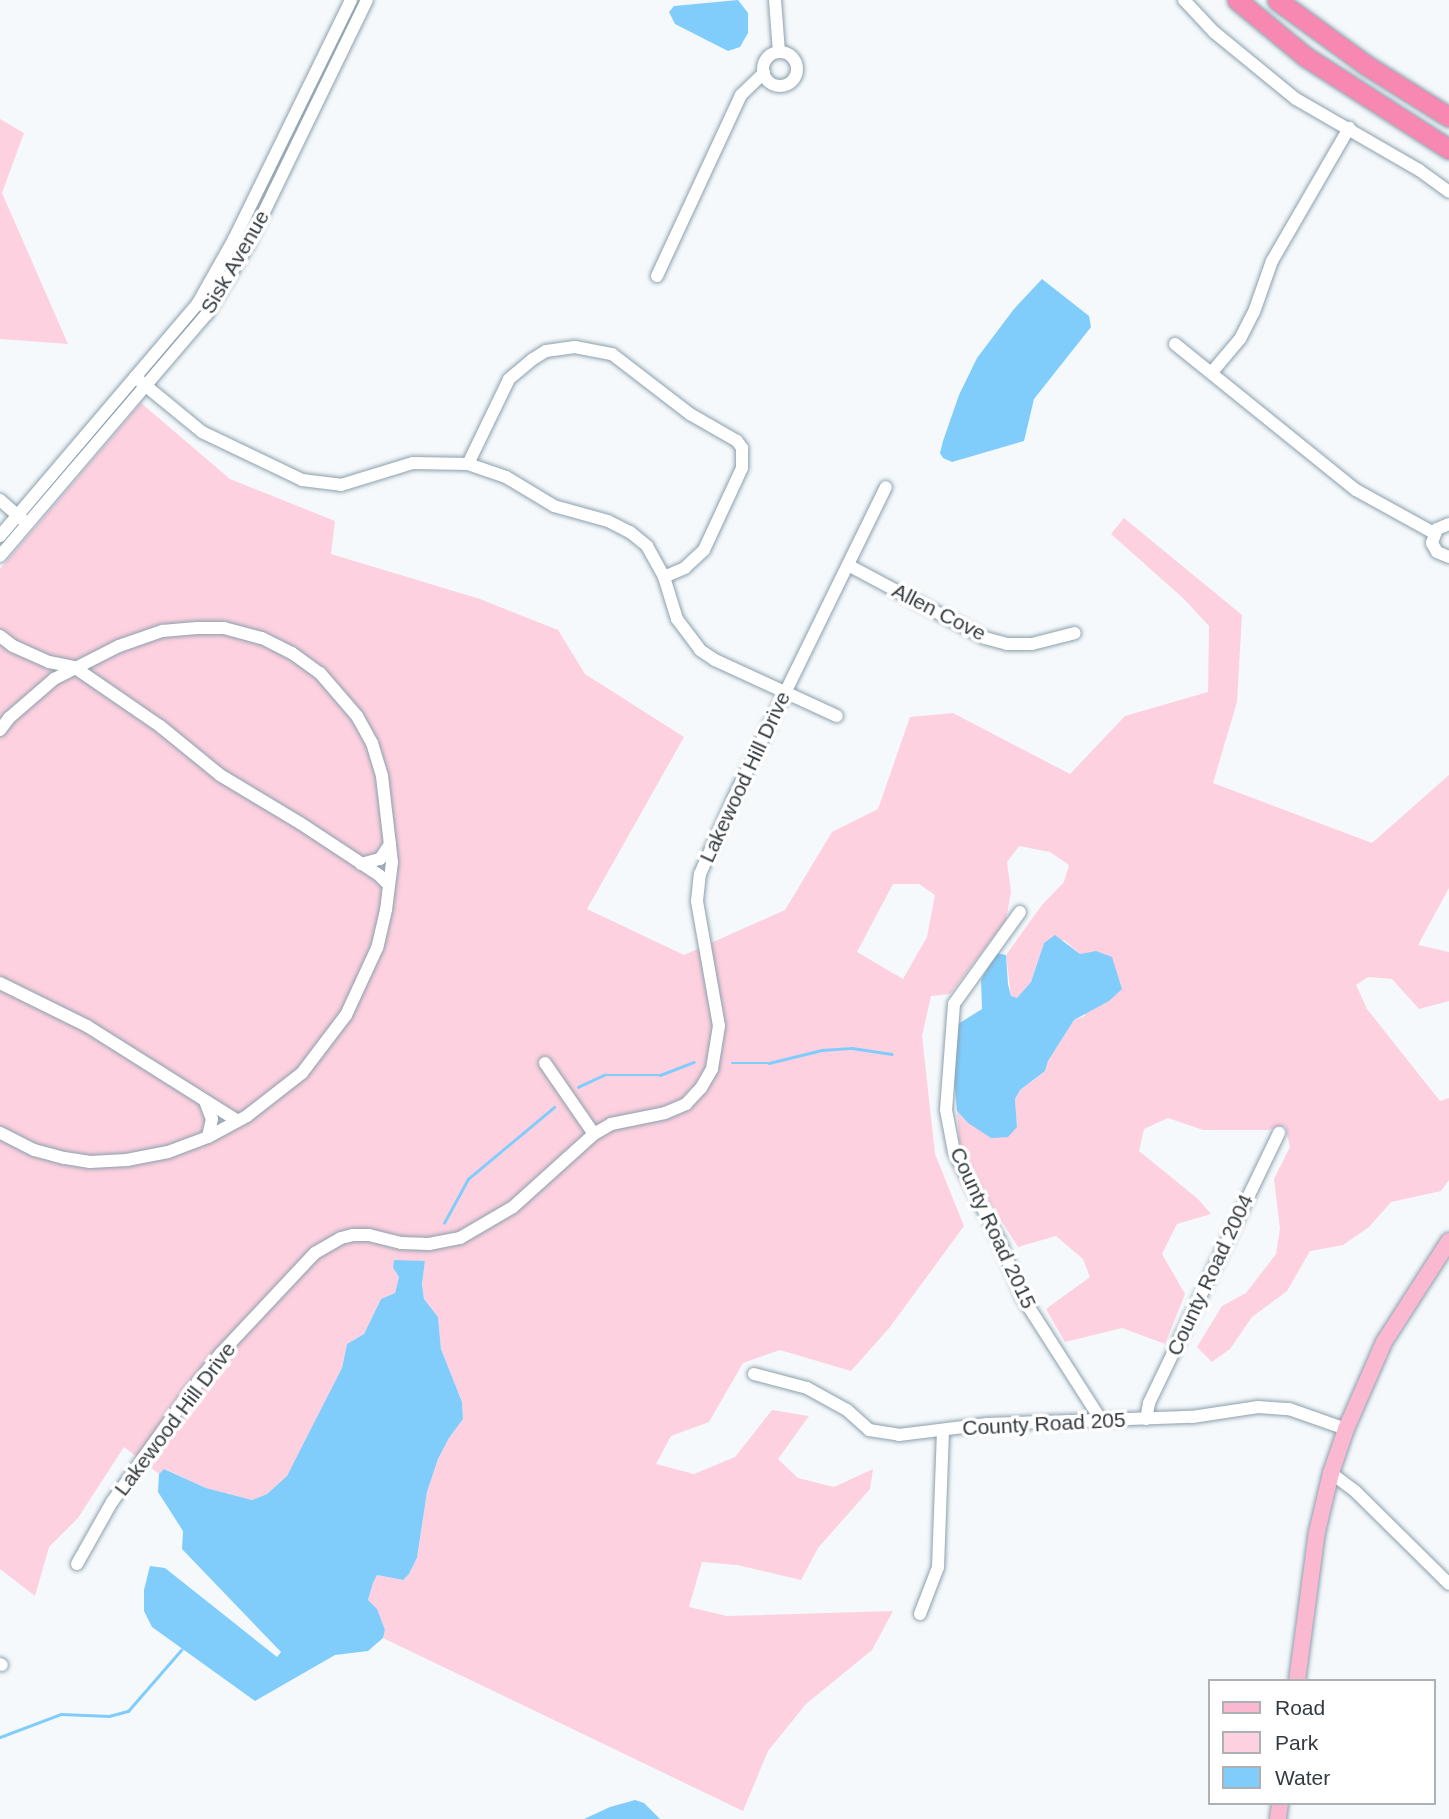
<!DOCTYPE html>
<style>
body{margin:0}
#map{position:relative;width:1449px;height:1819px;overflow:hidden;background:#f5f9fc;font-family:Arial,sans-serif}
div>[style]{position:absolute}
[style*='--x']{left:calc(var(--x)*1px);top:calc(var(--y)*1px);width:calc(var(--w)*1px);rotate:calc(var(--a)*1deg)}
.green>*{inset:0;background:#fed1e0}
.water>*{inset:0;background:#80cdfc}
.stream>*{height:2.5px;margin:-1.25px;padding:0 1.25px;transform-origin:1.25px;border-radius:1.25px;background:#80cdfc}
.roads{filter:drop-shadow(0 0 2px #8da0ac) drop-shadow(0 0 2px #8da0ac)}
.minor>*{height:12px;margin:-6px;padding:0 6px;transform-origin:6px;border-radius:6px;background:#fff}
.minor>.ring{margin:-6px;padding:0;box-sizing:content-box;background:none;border:12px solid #fff;border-radius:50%}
.major>*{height:16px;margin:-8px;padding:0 8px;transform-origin:8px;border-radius:8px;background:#fab8d1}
.highway>*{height:19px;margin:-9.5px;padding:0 9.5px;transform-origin:9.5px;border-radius:9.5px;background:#f688b2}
span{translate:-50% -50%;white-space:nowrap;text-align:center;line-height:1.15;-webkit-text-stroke:7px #fff;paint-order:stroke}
.street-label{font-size:21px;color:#333b40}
.legend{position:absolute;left:1208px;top:1679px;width:228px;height:126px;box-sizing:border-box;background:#fff;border:2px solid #adb1b3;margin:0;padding:9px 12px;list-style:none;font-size:21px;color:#333b40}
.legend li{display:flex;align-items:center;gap:14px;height:35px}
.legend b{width:35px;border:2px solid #adb1b3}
</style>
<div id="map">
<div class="green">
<div style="clip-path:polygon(0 119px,24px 133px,2px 193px,68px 344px,0 339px)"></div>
<div style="clip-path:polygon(evenodd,141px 403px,230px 479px,335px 521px,331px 554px,480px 599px,558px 630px,585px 674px,684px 737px,587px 909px,684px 955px,785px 910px,832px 832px,878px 809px,910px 717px,953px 713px,1070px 774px,1125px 716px,1208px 692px,1209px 626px,1184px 599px,1111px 534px,1124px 518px,1242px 615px,1237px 702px,1213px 783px,1372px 843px,1449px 775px,1449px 888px,1418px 945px,1449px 952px,1449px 1001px,1419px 1009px,1392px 979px,1368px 977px,1356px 985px,1367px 1009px,1440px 1101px,1449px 1098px,1449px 1180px,1441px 1191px,1391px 1202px,1369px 1227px,1343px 1245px,1310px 1251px,1287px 1291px,1252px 1317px,1230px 1349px,1212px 1362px,1197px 1347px,1222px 1306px,1246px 1293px,1276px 1254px,1280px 1229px,1274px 1179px,1290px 1147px,1285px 1126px,1268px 1130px,1203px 1130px,1168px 1118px,1144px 1129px,1139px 1151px,1198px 1199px,1211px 1214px,1177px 1224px,1162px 1254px,1185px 1294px,1165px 1344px,1122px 1328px,1065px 1342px,1046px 1309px,1090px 1277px,1083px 1259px,1056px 1236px,1018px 1247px,976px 1181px,959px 1141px,957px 1111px,968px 1123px,1017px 1127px,1015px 1099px,1020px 1090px,1045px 1071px,1048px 1061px,1074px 1020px,1085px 1016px,1089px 954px,1080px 954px,1064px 940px,1044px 943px,1031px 982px,1017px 999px,1011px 996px,1006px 955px,1042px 905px,1064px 882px,1069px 865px,1050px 852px,1019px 846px,1007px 862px,1011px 892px,1006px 920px,950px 994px,931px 996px,922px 1036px,935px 1154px,964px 1226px,890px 1327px,851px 1371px,780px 1350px,743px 1363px,709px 1422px,671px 1436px,656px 1464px,694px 1474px,735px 1457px,772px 1410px,809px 1416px,778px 1459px,798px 1478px,834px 1487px,873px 1469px,870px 1489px,818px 1548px,801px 1580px,737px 1565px,702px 1562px,689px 1607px,727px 1616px,893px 1611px,872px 1650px,806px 1704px,768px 1751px,743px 1811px,383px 1638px,385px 1630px,368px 1600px,373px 1583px,377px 1575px,403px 1580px,409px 1574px,417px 1558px,427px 1492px,438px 1459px,449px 1438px,463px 1419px,462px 1402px,441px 1349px,438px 1317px,424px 1299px,422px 1284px,425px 1261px,406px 1263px,393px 1268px,399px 1277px,395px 1293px,381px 1299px,364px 1334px,347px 1344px,342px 1368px,304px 1447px,287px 1476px,267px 1494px,252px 1500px,206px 1488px,165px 1469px,159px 1474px,124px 1447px,78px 1518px,49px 1547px,35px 1596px,0 1569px,0 569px,141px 403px,893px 884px,919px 884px,935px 895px,927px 937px,903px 979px,857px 952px,893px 884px)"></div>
</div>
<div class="water">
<div style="clip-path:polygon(738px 0,748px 13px,748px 33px,740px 47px,728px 51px,675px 24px,669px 12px,674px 6px)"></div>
<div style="clip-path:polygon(1042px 279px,1089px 316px,1091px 327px,1034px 399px,1024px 441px,952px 462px,943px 458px,940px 453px,943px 441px,959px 395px,977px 358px,1014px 309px)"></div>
<div style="clip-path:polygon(1055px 935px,1080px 954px,1096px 951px,1112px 957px,1122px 989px,1109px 1001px,1074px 1020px,1048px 1061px,1045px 1071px,1020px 1090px,1015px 1099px,1017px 1127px,1008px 1137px,991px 1138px,968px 1123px,957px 1111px,953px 1068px,958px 1024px,982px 1009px,981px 980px,996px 953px,1006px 955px,1008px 984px,1011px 996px,1017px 998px,1031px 982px,1044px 943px)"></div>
<div style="clip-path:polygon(394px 1260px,425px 1261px,422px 1284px,424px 1299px,438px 1317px,441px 1349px,462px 1402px,463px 1419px,449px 1438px,438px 1459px,427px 1492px,417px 1558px,409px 1574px,403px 1580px,377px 1575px,373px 1583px,368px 1600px,377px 1609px,385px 1630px,383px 1638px,368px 1651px,335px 1655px,255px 1701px,152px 1627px,144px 1611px,144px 1590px,150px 1566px,165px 1568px,277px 1657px,281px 1652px,182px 1549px,183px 1531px,158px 1492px,159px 1474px,164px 1469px,206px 1488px,252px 1500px,267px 1494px,287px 1476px,342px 1368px,347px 1344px,364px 1334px,381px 1299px,395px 1293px,399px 1277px,393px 1268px)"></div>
<div style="clip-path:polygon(635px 1800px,644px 1803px,660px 1819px,584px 1819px,610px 1807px)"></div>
</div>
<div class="stream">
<div style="--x:732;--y:1063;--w:37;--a:0"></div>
<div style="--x:769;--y:1063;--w:55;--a:-13.8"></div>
<div style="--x:822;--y:1050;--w:30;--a:-4"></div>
<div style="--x:852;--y:1048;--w:40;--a:8.5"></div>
<div style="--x:578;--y:1087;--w:29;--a:-25"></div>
<div style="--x:604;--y:1075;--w:56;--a:0"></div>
<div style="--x:660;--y:1075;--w:36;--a:-21"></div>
<div style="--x:444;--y:1223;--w:50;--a:-61.4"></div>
<div style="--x:468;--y:1179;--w:112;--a:-39.9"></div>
<div style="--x:0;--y:1737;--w:65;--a:-20.7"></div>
<div style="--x:61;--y:1714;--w:48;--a:2.4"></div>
<div style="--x:109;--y:1716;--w:20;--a:-15"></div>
<div style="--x:128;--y:1711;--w:81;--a:-49"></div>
</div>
<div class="roads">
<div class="minor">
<div style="--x:775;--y:0;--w:52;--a:85.6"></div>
<div style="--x:1184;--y:0;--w:44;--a:46.8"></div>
<div style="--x:1214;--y:32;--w:106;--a:39.3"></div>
<div style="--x:1296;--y:99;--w:142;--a:30"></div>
<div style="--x:1419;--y:170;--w:37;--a:36"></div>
<div class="ring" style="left:763px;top:52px;width:22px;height:22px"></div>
<div style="--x:657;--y:276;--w:200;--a:-65.1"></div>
<div style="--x:741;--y:95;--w:32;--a:-44"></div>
<div style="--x:1175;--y:344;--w:233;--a:38.9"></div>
<div style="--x:1356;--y:490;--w:89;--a:28.9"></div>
<div style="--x:1212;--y:372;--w:43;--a:-49.7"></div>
<div style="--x:1240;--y:339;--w:30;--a:-63"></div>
<div style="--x:1254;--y:312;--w:54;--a:-70.6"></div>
<div style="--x:1272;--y:261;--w:154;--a:-59.9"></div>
<div style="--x:135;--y:377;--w:87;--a:39.4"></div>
<div style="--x:202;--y:432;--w:111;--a:25.6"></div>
<div style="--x:302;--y:480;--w:39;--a:7"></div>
<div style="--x:341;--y:485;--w:75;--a:-17"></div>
<div style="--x:413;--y:463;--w:55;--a:1"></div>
<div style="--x:468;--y:464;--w:40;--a:18.9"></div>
<div style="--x:506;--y:477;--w:56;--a:31.1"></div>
<div style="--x:554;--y:506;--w:56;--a:15.5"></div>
<div style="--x:608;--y:521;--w:25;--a:27"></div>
<div style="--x:630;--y:532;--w:22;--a:39"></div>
<div style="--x:647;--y:546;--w:35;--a:61"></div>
<div style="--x:664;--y:577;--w:44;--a:72.8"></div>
<div style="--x:677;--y:619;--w:39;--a:53"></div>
<div style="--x:700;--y:650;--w:18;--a:34"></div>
<div style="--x:715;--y:660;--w:134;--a:24.7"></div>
<div style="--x:468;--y:464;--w:94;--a:-64.2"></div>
<div style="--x:509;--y:379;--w:31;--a:-40"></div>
<div style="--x:533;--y:359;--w:15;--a:-32"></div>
<div style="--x:546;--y:351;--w:29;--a:-8"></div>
<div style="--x:575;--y:347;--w:38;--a:11"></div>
<div style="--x:612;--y:354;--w:98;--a:37.6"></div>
<div style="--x:690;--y:414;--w:54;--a:29.9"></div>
<div style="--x:737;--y:441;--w:9;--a:54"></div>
<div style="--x:742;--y:448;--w:20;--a:90"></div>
<div style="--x:742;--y:468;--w:90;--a:114.9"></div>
<div style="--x:704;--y:550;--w:26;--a:137"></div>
<div style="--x:685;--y:568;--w:23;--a:157"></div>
<div style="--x:0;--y:500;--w:30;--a:41"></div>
<div style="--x:1449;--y:524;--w:13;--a:157"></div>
<div style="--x:1437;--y:529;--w:15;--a:110"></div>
<div style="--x:1432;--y:543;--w:10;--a:61"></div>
<div style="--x:1437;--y:552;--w:13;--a:23"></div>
<div style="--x:0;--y:536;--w:306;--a:-49.6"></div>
<div style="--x:198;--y:303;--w:73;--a:-60.6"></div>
<div style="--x:234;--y:239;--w:266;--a:-63.9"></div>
<div style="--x:0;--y:556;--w:318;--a:-49.5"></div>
<div style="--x:207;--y:314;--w:80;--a:-59.3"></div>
<div style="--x:248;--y:245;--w:272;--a:-64.1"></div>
<div style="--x:848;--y:565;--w:155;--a:28.1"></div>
<div style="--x:985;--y:638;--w:23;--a:15"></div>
<div style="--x:1007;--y:644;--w:25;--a:0"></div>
<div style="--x:1032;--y:644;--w:44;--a:-14.3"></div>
<div style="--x:0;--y:636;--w:16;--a:38"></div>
<div style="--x:13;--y:646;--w:39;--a:24"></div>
<div style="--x:49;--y:662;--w:25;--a:11"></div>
<div style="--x:74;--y:667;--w:104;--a:34.5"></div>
<div style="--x:160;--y:726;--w:77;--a:39.2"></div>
<div style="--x:220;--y:775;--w:93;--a:31"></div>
<div style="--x:300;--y:823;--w:95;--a:33.4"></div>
<div style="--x:379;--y:875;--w:14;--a:45"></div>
<div style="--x:0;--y:730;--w:15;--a:-53"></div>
<div style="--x:9;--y:718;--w:60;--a:-40.9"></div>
<div style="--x:54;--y:679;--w:73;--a:-26.9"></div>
<div style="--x:119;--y:646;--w:46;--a:-19.2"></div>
<div style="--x:162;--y:631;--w:35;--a:-5"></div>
<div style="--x:197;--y:628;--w:27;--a:0"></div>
<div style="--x:224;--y:628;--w:39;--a:15"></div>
<div style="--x:262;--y:638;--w:34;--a:27"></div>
<div style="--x:292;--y:653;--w:34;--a:36"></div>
<div style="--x:320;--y:673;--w:57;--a:49.3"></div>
<div style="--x:357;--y:716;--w:31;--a:61"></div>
<div style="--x:372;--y:743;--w:34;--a:73"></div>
<div style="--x:382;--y:776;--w:87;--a:83.4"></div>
<div style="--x:392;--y:862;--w:48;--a:97.1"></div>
<div style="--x:386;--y:910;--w:39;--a:103"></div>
<div style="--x:377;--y:948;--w:74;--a:114.8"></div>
<div style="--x:346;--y:1015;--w:73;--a:127.2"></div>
<div style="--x:302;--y:1073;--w:70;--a:142"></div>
<div style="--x:247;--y:1116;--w:44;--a:151.7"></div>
<div style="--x:208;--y:1137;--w:43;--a:159.4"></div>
<div style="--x:168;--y:1152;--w:42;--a:169"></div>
<div style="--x:127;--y:1160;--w:37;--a:177"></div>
<div style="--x:90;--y:1162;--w:26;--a:-171"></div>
<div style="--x:64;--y:1158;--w:31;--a:-165"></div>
<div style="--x:34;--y:1150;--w:38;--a:-153"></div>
<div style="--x:361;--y:864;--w:20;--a:-15"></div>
<div style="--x:380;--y:859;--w:18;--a:-56"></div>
<div style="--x:1020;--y:912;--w:113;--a:125.7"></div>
<div style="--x:954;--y:1004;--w:106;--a:94.3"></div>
<div style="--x:946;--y:1110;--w:43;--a:79.2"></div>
<div style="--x:954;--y:1152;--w:101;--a:62.9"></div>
<div style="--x:1000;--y:1242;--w:61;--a:67.7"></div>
<div style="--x:1023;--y:1298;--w:145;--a:57.4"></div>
<div style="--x:0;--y:983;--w:97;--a:26.3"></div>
<div style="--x:87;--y:1026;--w:178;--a:32.2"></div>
<div style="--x:545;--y:1063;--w:86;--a:55.4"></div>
<div style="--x:205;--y:1101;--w:19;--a:69"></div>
<div style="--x:212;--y:1119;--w:18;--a:103"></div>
<div style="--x:754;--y:1374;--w:55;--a:14.8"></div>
<div style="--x:807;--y:1388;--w:46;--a:28.8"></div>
<div style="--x:847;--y:1410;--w:30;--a:42"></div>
<div style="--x:869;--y:1430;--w:30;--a:9"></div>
<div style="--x:899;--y:1435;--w:89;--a:-7.1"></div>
<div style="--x:987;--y:1424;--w:205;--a:-2"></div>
<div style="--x:1192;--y:1417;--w:67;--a:-8.6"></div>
<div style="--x:1258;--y:1407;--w:31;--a:4"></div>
<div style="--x:1289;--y:1409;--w:60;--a:19.3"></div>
<div style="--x:1146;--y:1419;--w:16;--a:-79"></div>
<div style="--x:1149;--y:1403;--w:300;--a:-64.3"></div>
<div style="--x:1331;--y:1473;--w:30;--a:37"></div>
<div style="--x:1355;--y:1491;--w:132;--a:44.7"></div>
<div style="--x:77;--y:1564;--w:71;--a:-60.6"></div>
<div style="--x:112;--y:1502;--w:136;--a:-54.6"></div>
<div style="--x:191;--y:1391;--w:48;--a:-51.7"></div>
<div style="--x:221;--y:1353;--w:137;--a:-46.8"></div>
<div style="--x:315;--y:1253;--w:30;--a:-30"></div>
<div style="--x:341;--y:1238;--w:12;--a:-14"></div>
<div style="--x:353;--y:1235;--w:16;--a:0"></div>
<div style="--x:369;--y:1235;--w:33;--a:14"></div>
<div style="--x:401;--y:1243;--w:28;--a:2"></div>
<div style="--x:429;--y:1244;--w:32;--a:-11"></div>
<div style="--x:460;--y:1238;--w:61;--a:-30.3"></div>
<div style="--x:513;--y:1207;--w:109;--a:-42"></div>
<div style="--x:594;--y:1134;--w:20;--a:-30"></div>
<div style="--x:611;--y:1124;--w:55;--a:-11.5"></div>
<div style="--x:665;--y:1113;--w:23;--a:-23"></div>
<div style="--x:686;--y:1104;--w:22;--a:-47"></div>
<div style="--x:701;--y:1088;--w:22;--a:-60"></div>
<div style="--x:712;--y:1069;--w:44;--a:-80.8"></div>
<div style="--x:719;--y:1026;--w:127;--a:-100"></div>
<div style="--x:697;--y:901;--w:27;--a:-84"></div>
<div style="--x:700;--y:874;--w:84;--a:-66.2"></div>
<div style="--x:734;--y:797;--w:345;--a:-63.9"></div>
<div style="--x:920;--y:1614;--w:50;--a:-69"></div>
<div style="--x:938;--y:1567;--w:137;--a:-87.9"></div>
<div style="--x:0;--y:1664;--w:2;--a:27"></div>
</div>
<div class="major">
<div style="--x:1297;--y:1681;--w:150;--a:-82.4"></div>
<div style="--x:1317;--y:1532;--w:61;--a:-76.7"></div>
<div style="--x:1331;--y:1473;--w:46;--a:-71.2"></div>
<div style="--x:1346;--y:1429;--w:95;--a:-66.4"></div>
<div style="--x:1384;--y:1342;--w:120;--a:-57.2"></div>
<div style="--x:1278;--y:1819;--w:16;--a:-83"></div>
</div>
<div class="highway">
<div style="--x:1237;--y:0;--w:89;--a:39.6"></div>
<div style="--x:1306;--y:57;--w:170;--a:32.8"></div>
<div style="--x:1277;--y:0;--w:110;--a:36.1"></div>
<div style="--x:1366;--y:65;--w:98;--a:32.1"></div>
</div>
</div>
<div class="street-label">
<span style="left:235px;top:262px;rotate:-60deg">Sisk Avenue</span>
<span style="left:939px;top:612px;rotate:27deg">Allen Cove</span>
<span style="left:745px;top:777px;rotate:-65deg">Lakewood Hill Drive</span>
<span style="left:993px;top:1228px;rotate:65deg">County Road 2015</span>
<span style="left:1210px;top:1275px;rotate:-65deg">County Road 2004</span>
<span style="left:175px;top:1419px;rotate:-53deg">Lakewood Hill Drive</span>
<span style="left:1044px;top:1424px;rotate:-3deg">County Road 205</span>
</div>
<ul class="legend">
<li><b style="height:9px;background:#fab8d1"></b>Road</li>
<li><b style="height:19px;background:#fed1e0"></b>Park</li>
<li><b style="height:19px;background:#80cdfc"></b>Water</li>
</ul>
</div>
